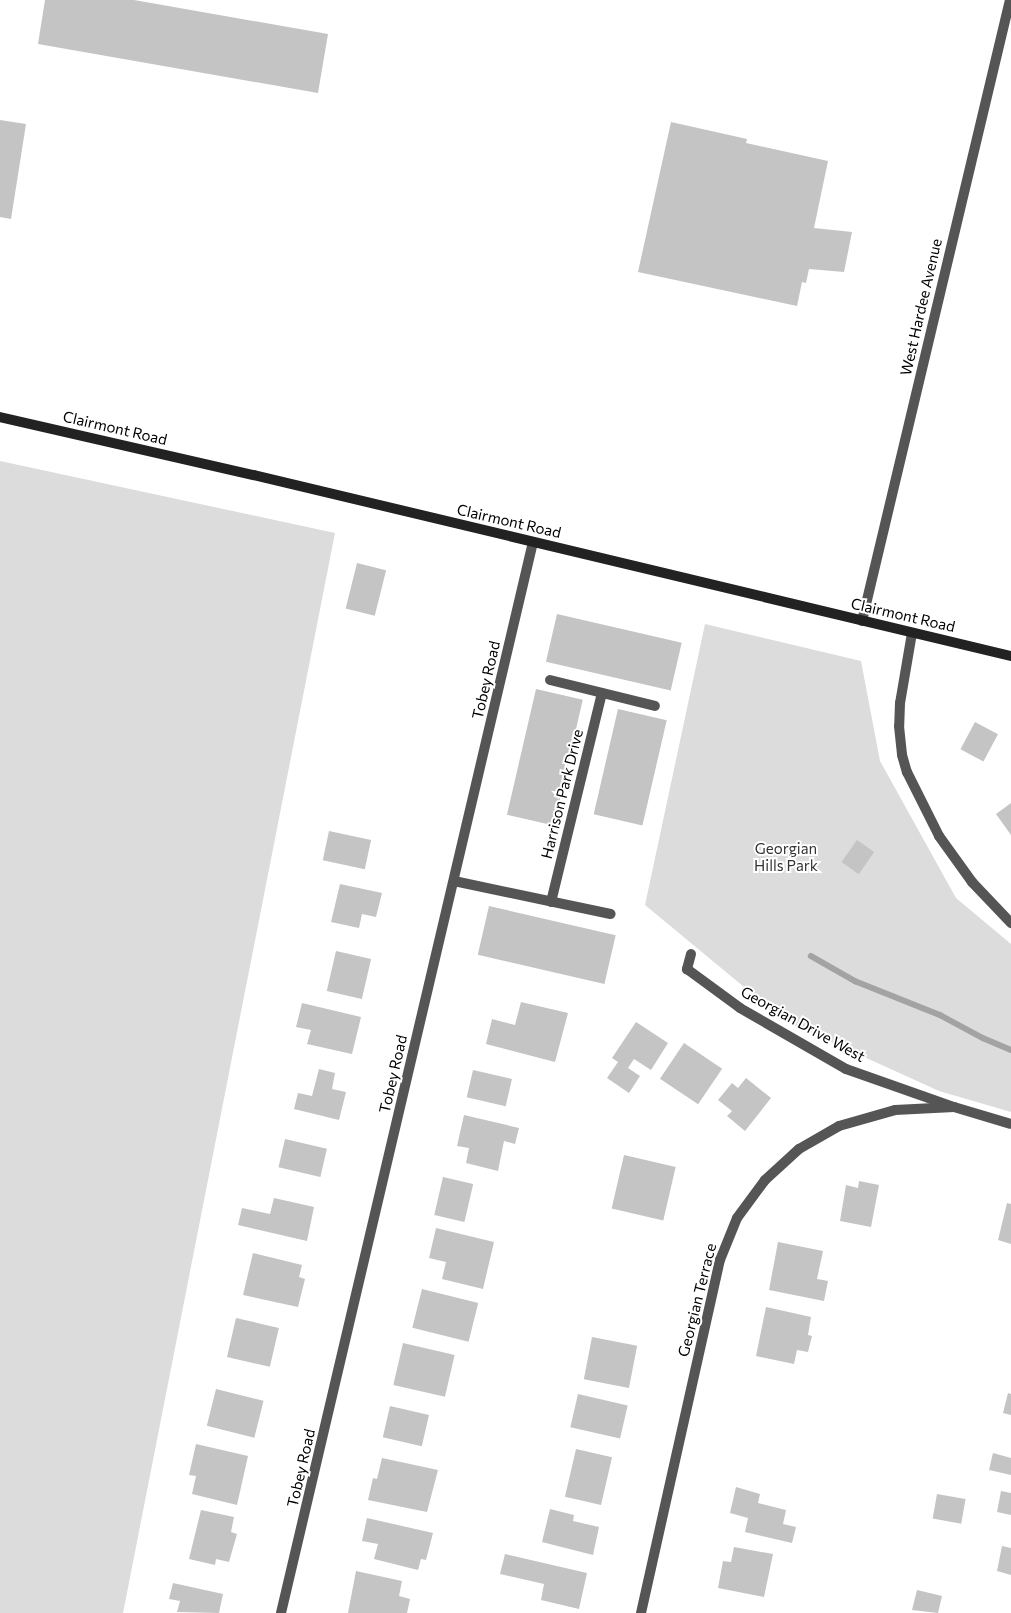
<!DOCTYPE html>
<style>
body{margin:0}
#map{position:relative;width:1011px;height:1613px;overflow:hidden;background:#fff;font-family:Commissioner,sans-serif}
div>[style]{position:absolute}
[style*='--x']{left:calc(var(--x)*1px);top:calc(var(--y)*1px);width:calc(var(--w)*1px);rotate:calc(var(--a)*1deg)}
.green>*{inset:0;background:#dcdcdc}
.stream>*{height:5.5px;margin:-2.75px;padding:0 2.75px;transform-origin:2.75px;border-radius:2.75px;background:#a3a3a3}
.building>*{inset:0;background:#c4c4c4;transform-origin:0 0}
.street>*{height:10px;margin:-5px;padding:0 5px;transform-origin:5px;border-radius:5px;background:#555}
.secondary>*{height:10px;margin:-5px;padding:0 5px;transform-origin:5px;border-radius:5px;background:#222}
span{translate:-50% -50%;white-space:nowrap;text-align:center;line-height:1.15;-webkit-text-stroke:4px #fff;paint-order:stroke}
.street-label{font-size:15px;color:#000}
.park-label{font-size:15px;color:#333}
</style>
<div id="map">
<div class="green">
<div style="clip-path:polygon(0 461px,335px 533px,123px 1613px,0 1613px)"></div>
<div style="clip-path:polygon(705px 624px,861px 661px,880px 761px,956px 898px,1011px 944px,1011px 1112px,939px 1091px,785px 1021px,645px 905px)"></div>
</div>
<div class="stream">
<div style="--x:811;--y:956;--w:51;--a:29.6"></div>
<div style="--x:855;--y:981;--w:92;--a:21.8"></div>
<div style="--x:940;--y:1015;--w:49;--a:28.1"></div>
<div style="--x:983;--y:1038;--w:30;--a:23"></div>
</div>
<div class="building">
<div style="clip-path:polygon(45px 0,134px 0,328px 34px,318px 93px,38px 44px)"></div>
<div style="clip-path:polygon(0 120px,26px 124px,11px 219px,0 217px)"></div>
<div style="clip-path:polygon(671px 122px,747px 139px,746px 143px,828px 161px,814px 228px,852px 232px,844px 272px,809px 269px,806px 283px,802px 282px,797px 306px,638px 272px)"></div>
<div style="left:357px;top:563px;width:30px;height:47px;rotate:14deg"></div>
<div style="left:557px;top:614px;width:128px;height:49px;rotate:13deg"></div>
<div style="left:536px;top:689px;width:48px;height:129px;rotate:13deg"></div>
<div style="left:618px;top:709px;width:50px;height:108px;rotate:13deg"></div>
<div style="left:975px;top:722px;width:26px;height:31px;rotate:28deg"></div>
<div style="clip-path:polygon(1011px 803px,1011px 835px,996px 814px)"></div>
<div style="left:329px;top:831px;width:43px;height:30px;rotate:12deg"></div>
<div style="left:857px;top:840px;width:21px;height:27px;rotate:35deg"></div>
<div style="clip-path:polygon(340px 884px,382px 893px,376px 917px,362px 914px,359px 928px,331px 922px)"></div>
<div style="left:489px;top:906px;width:130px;height:50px;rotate:13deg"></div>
<div style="left:336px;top:951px;width:36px;height:41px;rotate:13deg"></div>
<div style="clip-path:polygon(521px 1002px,568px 1013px,555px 1062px,486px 1044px,492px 1019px,515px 1025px)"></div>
<div style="clip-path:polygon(302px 1003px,361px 1017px,352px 1054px,307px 1044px,311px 1030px,296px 1027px)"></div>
<div style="clip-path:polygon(636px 1022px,668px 1043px,651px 1070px,634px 1059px,628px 1068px,640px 1076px,629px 1093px,607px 1078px,618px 1062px,612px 1058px)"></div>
<div style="left:684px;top:1043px;width:46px;height:43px;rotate:34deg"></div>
<div style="clip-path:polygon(319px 1069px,335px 1073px,332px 1089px,346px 1092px,339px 1120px,294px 1109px,298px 1093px,312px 1096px)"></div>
<div style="left:473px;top:1070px;width:40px;height:28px;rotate:13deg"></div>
<div style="clip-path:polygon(746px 1078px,771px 1098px,745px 1131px,727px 1116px,732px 1111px,718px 1100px,732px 1083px,738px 1088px)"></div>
<div style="clip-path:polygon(464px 1115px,519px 1128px,515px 1144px,504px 1141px,498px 1171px,466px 1163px,469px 1148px,457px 1146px)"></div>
<div style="left:285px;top:1139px;width:43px;height:29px;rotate:13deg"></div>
<div style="left:624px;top:1155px;width:53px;height:55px;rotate:13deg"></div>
<div style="left:443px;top:1177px;width:31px;height:39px;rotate:13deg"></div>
<div style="clip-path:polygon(859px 1181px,879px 1185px,871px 1227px,840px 1221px,846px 1185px,858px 1188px)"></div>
<div style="clip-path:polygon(274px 1198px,314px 1207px,307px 1241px,238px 1225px,242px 1208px,270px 1214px)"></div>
<div style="clip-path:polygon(1007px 1203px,1011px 1204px,1011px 1244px,998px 1240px)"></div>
<div style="clip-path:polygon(436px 1228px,494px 1242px,483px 1289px,442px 1279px,446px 1262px,429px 1258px)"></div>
<div style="clip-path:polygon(778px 1242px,823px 1251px,817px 1279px,828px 1281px,824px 1301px,769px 1290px)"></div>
<div style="clip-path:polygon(253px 1253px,302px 1265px,299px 1277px,305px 1279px,298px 1307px,243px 1295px)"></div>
<div style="left:422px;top:1289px;width:58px;height:40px;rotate:14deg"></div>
<div style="clip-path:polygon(766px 1307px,811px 1317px,808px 1335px,812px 1336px,808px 1352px,797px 1350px,794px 1364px,756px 1356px)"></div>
<div style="left:236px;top:1318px;width:44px;height:40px;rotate:13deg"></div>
<div style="left:592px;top:1337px;width:46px;height:43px;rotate:11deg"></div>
<div style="left:403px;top:1343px;width:53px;height:43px;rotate:13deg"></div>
<div style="left:216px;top:1389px;width:49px;height:38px;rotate:14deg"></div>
<div style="clip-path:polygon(1008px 1393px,1011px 1394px,1011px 1415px,1003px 1413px)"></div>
<div style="left:578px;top:1394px;width:51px;height:34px;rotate:13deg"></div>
<div style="left:390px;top:1406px;width:40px;height:32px;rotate:13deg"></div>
<div style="clip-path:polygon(196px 1444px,248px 1456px,237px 1505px,192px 1494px,196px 1476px,189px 1475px)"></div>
<div style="left:576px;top:1449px;width:37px;height:49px;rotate:13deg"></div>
<div style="clip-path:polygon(993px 1453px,1011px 1458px,1011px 1475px,989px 1470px)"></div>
<div style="clip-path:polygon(382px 1458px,438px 1470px,427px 1512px,368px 1500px,373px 1478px,377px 1479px)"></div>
<div style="clip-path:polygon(736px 1487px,760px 1494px,758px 1503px,786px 1510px,783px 1524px,796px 1527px,792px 1543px,745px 1532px,748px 1518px,730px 1513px)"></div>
<div style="clip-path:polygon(1001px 1491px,1011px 1493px,1011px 1515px,997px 1512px)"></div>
<div style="left:937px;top:1494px;width:29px;height:25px;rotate:10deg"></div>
<div style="clip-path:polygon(550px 1509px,574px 1515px,573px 1521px,599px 1527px,593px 1555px,542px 1542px)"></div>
<div style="clip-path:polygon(201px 1510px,234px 1517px,231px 1532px,237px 1534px,229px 1562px,216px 1559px,215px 1565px,189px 1559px)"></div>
<div style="clip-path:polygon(367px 1518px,433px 1533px,426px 1560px,421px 1559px,418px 1570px,374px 1559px,378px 1544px,362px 1541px)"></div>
<div style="clip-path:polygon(1002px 1546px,1011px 1548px,1011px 1575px,997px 1571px)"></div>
<div style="clip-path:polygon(734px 1547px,773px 1554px,764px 1597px,718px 1588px,723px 1561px,731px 1562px)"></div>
<div style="clip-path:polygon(505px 1554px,587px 1573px,579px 1609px,541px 1600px,544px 1584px,500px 1574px)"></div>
<div style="clip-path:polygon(356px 1571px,402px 1581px,399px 1596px,410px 1599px,407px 1613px,348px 1613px)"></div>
<div style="clip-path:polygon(173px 1583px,223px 1594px,219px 1613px,177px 1612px,180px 1601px,169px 1599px)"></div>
<div style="clip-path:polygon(917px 1590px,942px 1596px,938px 1613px,912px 1610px)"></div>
</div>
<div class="street">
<div style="--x:862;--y:621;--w:638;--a:-76.6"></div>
<div style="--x:912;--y:633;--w:71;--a:99.7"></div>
<div style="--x:900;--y:703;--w:23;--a:92"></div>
<div style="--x:899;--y:726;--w:29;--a:84"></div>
<div style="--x:902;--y:755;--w:18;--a:74"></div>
<div style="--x:907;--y:772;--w:72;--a:63.4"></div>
<div style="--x:939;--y:836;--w:57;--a:54.3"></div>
<div style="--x:972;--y:882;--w:57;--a:46.4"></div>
<div style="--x:550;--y:680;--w:108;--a:13.9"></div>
<div style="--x:454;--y:881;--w:160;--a:11.9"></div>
<div style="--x:551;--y:902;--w:215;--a:-76.3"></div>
<div style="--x:691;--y:954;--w:16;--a:105"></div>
<div style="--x:687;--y:969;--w:66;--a:36.3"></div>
<div style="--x:740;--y:1008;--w:122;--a:29.9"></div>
<div style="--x:846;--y:1069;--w:114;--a:19.4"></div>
<div style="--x:954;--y:1107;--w:59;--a:16.6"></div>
<div style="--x:281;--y:1613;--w:1100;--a:-76.76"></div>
<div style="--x:641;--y:1613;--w:362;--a:-77.4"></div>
<div style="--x:720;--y:1260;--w:45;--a:-68"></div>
<div style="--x:737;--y:1218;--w:47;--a:-53.6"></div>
<div style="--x:765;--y:1180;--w:46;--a:-42.4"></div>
<div style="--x:799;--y:1149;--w:46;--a:-29.9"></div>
<div style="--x:839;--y:1126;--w:58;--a:-15.9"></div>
<div style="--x:895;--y:1110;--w:59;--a:-2.9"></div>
</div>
<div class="secondary">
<div style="--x:0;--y:417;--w:261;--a:12.9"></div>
<div style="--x:254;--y:475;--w:778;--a:13.45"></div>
</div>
<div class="street-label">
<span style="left:921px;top:307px;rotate:-77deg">West Hardee Avenue</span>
<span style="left:115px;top:428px;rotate:13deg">Clairmont Road</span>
<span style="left:509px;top:521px;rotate:13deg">Clairmont Road</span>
<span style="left:903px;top:615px;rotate:13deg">Clairmont Road</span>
<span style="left:486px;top:680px;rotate:-77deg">Tobey Road</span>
<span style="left:562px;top:794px;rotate:-76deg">Harrison Park Drive</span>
<span style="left:803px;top:1024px;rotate:29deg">Georgian Drive West</span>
<span style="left:393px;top:1074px;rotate:-77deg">Tobey Road</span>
<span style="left:697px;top:1300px;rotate:-76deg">Georgian Terrace</span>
<span style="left:301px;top:1468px;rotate:-77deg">Tobey Road</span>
</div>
<div class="park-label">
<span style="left:786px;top:857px">Georgian<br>Hills Park</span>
</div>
</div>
